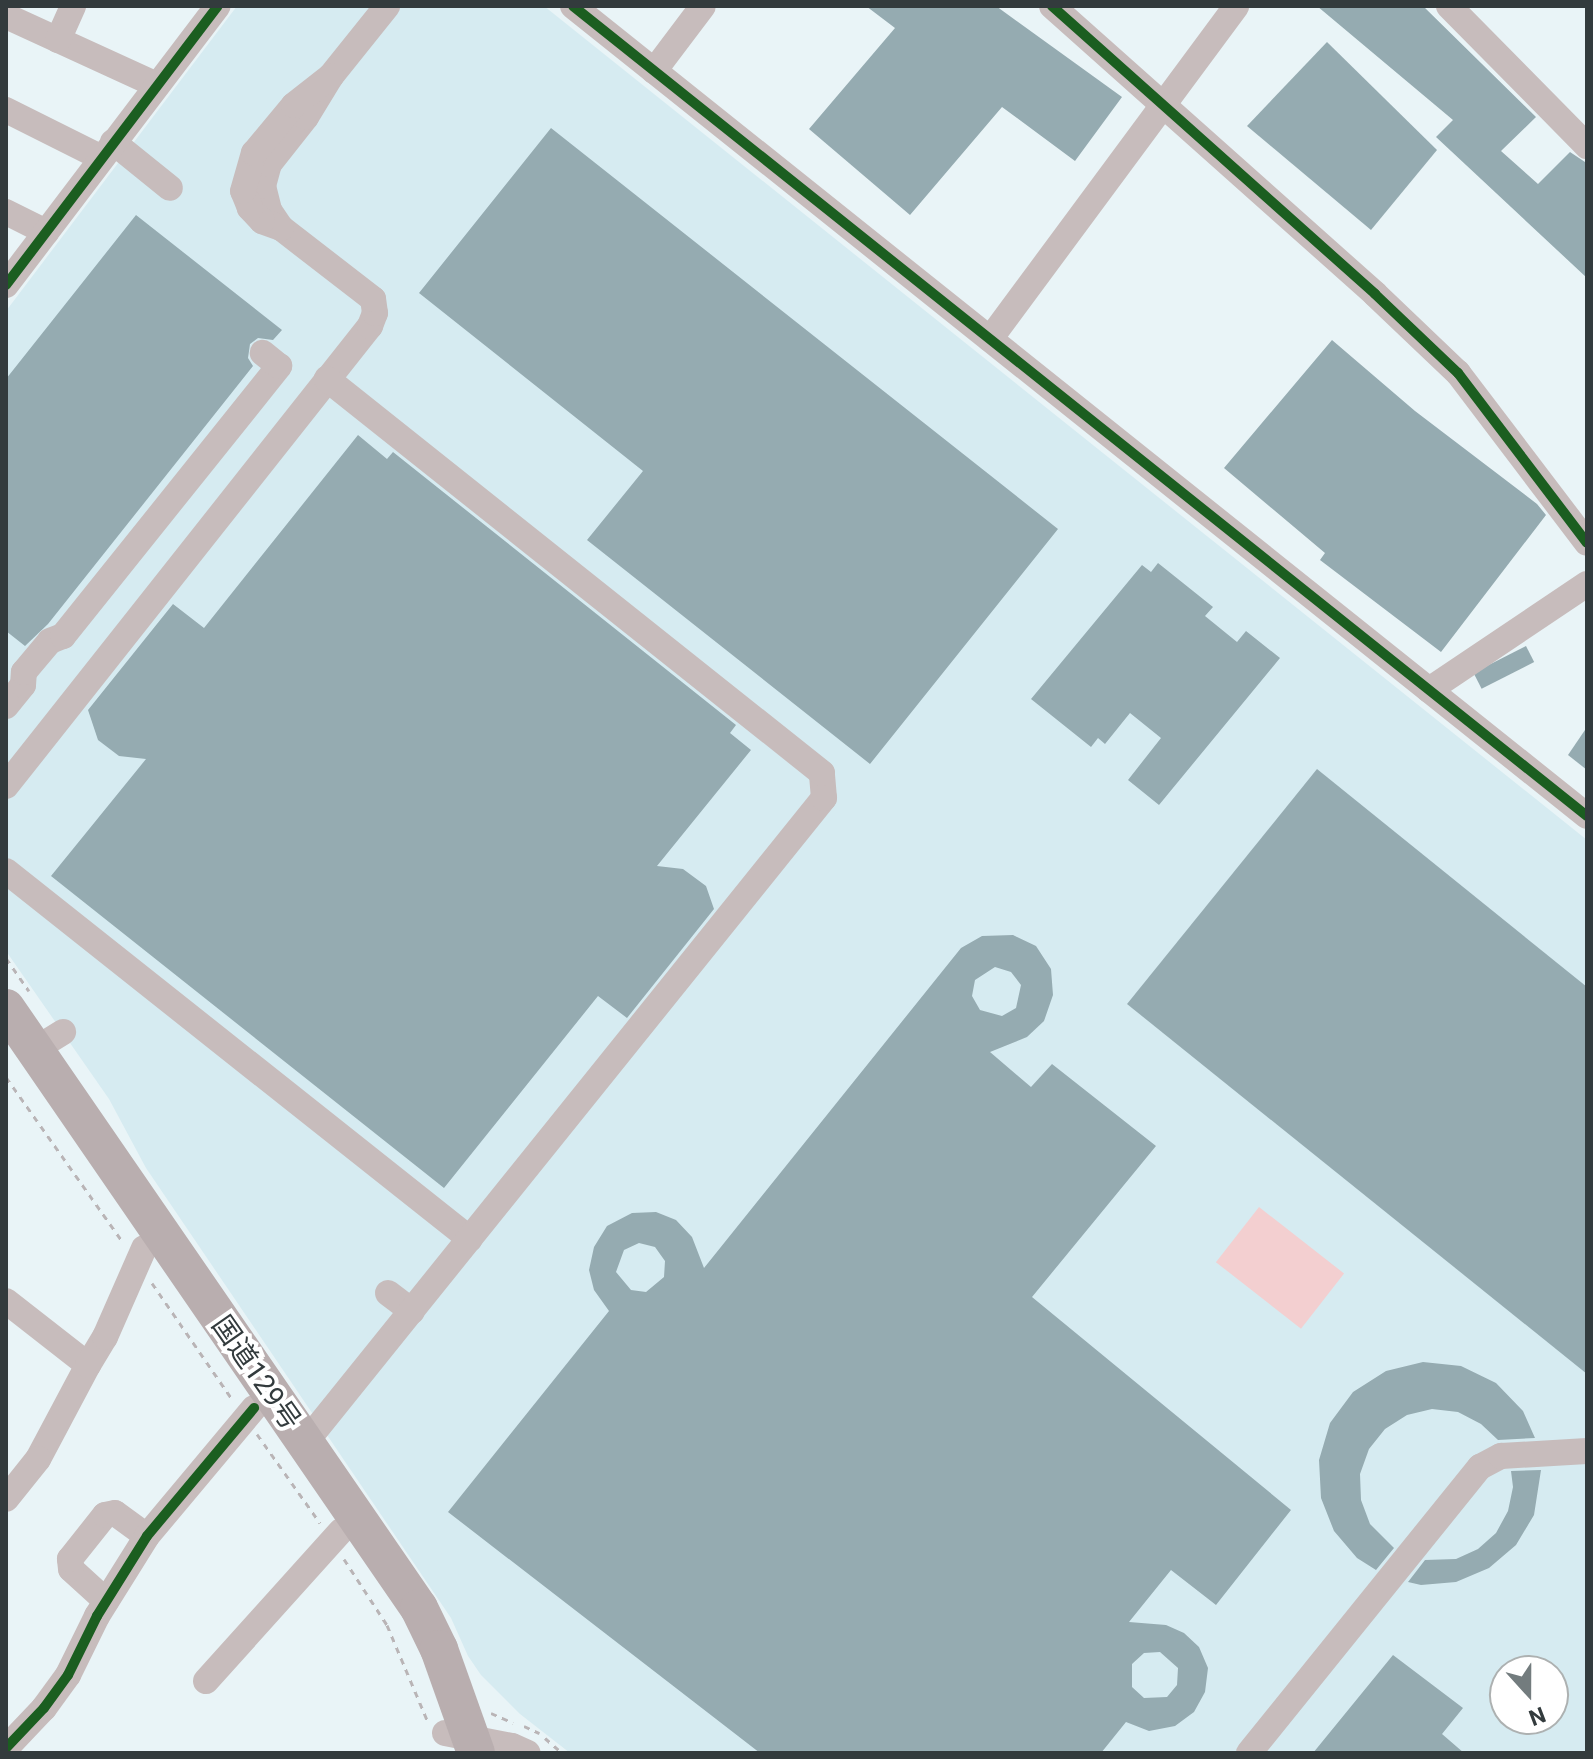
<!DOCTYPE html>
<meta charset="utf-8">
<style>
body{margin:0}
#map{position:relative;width:1593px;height:1759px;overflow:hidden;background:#e9f4f7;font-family:Roboto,"Noto Sans JP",sans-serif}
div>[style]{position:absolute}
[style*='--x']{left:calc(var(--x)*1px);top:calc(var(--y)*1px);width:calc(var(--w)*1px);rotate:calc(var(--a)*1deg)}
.built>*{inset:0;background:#d6ebf1}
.green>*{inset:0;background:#f3cfd0;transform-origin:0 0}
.building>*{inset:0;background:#95abb1;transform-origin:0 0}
.path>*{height:3px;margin-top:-1.5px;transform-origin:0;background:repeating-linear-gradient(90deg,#b9b4b6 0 6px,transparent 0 12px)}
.minor>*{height:26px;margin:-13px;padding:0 13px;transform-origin:13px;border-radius:13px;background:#c7bcbc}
.highway>*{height:38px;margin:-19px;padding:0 19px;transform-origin:19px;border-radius:19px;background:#b9aeaf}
.cycleway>*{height:10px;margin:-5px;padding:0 5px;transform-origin:5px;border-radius:5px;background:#1b5e20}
span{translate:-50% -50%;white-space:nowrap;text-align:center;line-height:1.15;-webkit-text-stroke:8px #fff;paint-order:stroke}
.street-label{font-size:28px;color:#333b3d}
.frame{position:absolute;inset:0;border:8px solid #333b3d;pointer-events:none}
.north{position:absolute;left:1489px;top:1655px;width:80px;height:80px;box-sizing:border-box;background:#fff;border:2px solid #adb1b1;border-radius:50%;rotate:159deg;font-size:22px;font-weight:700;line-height:32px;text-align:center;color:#333b3d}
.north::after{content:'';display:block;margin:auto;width:28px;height:36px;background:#737c7e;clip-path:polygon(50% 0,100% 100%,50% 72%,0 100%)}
</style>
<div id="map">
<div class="built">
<div style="clip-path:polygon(evenodd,237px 6px,544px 6px,1587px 840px,1587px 1753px,570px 1753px,520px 1714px,481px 1675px,468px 1656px,451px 1618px,146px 1168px,109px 1099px,6px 951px,6px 311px,237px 6px,1505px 1671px,1553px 1671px,1553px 1719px,1505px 1719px,1505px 1671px)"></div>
</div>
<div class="green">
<div style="left:1259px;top:1207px;width:108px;height:70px;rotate:38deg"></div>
</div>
<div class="building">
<div style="clip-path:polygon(866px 6px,996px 6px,1122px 97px,1075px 161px,1002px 107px,910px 215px,809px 129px,895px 28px)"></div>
<div style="clip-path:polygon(1317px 6px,1423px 6px,1536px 117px,1501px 151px,1538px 184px,1570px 152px,1585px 162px,1587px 278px,1436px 137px,1453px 120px)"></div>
<div style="clip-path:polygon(1327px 42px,1437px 150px,1371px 230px,1247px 126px)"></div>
<div style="clip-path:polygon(551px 128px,1058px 529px,870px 764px,587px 540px,643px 471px,419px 293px)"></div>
<div style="clip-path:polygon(136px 215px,282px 330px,273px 340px,258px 338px,250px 344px,248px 358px,253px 366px,48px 624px,25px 646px,6px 631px,6px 379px)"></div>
<div style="clip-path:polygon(1332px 340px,1415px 411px,1537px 504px,1546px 515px,1441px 652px,1320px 560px,1325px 553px,1224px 468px)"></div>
<div style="clip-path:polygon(358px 435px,387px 459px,393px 452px,736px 725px,730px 733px,751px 750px,657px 866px,683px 869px,706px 886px,714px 909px,627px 1018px,598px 996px,444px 1188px,51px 876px,146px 759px,119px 756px,98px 740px,88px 710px,173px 604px,204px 628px)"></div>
<div style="clip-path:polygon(1158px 563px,1213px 607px,1205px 616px,1237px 642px,1246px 631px,1280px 658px,1159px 805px,1128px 780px,1161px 738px,1130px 713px,1105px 744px,1098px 738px,1091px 747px,1031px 699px,1142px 565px,1151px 572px)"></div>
<div style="left:1526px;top:646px;width:18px;height:59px;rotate:63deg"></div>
<div style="clip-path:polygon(1587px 727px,1587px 770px,1568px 755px)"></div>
<div style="clip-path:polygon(1317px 769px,1587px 987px,1587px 1374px,1127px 1004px)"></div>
<div style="clip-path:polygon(evenodd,1013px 935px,1036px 946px,1051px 969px,1053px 995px,1044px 1021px,1027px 1037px,990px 1052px,1031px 1087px,1052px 1064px,1156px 1146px,1032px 1297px,1291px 1510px,1216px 1605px,1171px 1570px,1129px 1622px,1166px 1625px,1184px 1633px,1199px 1647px,1208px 1668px,1205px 1692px,1194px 1712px,1175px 1726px,1149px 1731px,1126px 1722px,1101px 1753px,760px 1753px,448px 1512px,609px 1311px,594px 1290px,589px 1270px,594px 1247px,607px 1226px,632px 1213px,656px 1212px,676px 1220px,692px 1237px,704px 1268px,961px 948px,982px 936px,1013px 935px,995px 967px,1011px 972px,1021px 985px,1016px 1008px,1002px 1016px,980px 1010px,972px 996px,975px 980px,995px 967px,1013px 935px,639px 1243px,655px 1247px,665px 1261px,664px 1277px,646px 1292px,631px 1290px,616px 1272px,624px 1250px,639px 1243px,1013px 935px,1160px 1652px,1178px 1668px,1177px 1685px,1167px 1697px,1144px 1698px,1132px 1687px,1132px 1664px,1144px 1653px,1160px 1652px)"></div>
<div style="clip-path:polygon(1423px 1362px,1461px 1366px,1496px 1383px,1523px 1411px,1535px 1438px,1498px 1440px,1481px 1424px,1458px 1412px,1432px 1409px,1407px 1415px,1385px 1429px,1369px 1449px,1360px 1474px,1361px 1500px,1370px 1524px,1394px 1548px,1376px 1570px,1357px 1558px,1334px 1531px,1321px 1498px,1319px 1460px,1330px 1423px,1353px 1392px,1386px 1371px)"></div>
<div style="clip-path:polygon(1541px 1470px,1534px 1515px,1516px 1545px,1489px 1568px,1456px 1582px,1421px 1585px,1408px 1582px,1425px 1560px,1456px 1559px,1478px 1549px,1496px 1533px,1508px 1511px,1513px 1487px,1511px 1471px)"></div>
<div style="clip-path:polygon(1393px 1655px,1463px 1708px,1442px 1734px,1464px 1753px,1313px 1753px)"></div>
</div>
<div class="path">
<div style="--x:6;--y:958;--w:40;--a:55.1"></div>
<div style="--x:6;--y:1077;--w:201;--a:54.7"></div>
<div style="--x:152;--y:1283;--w:141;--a:55.4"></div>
<div style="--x:257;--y:1434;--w:109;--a:54.7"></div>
<div style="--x:344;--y:1559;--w:79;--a:56.9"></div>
<div style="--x:387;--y:1625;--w:105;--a:67.1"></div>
<div style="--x:491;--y:1713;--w:24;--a:24"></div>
<div style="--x:524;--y:1726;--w:17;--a:25"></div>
<div style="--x:545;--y:1738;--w:23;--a:41"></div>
</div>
<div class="minor">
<div style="--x:573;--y:6;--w:1298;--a:38.62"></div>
<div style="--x:1052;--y:6;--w:433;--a:41.7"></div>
<div style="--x:1375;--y:294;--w:115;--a:43.6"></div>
<div style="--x:1458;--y:373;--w:213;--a:52.8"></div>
<div style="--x:1449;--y:6;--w:197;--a:45.4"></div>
<div style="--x:6;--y:16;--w:166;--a:24.6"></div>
<div style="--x:58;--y:40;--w:37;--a:-66"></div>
<div style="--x:654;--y:71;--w:81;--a:-53"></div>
<div style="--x:6;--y:110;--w:107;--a:26.6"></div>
<div style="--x:113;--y:142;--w:73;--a:38.9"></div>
<div style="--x:6;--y:212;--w:45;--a:26.6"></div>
<div style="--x:281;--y:228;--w:22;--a:-124"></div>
<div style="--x:269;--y:210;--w:25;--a:-104"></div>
<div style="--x:263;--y:186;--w:23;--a:-75"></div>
<div style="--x:269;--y:164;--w:60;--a:-51.8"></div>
<div style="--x:306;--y:117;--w:48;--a:-58.6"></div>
<div style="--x:331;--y:76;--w:90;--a:-51.3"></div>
<div style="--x:6;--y:285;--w:350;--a:-52.8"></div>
<div style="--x:990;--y:339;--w:414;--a:-53.5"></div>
<div style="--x:1429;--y:690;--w:190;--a:-33.9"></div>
<div style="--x:6;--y:706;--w:27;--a:-51"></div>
<div style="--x:23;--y:685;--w:13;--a:-86"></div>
<div style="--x:24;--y:672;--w:40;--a:-50"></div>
<div style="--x:50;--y:641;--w:14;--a:-21"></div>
<div style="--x:63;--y:636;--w:346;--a:-51.3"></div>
<div style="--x:279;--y:366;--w:21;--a:-141"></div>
<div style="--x:6;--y:786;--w:587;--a:-51.65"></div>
<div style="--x:370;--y:326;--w:14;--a:-69"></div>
<div style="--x:375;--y:313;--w:14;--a:-98"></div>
<div style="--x:373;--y:299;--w:116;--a:-142.3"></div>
<div style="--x:281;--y:228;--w:20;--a:-160"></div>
<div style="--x:262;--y:221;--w:18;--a:-133"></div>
<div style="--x:250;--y:208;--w:18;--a:-112"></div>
<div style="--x:243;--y:191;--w:40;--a:-74"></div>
<div style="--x:254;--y:153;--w:62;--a:-50.2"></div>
<div style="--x:294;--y:105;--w:47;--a:-38.1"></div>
<div style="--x:6;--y:871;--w:592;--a:38.42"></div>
<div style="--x:47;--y:1042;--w:19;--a:-32"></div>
<div style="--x:388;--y:1293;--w:30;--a:37"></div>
<div style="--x:6;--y:1301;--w:104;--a:38"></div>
<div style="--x:88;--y:1365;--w:106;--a:118"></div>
<div style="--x:38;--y:1459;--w:51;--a:128.7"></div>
<div style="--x:88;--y:1365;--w:33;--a:-59"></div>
<div style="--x:105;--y:1337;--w:97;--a:-66.3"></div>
<div style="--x:305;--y:1443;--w:828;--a:-51.18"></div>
<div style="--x:824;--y:798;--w:25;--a:-95"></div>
<div style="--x:822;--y:773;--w:633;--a:-141.48"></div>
<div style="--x:106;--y:1601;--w:47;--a:-137.6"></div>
<div style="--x:71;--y:1569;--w:10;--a:-96"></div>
<div style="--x:70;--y:1559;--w:56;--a:-51.5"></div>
<div style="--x:105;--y:1515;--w:10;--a:-11"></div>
<div style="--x:115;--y:1513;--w:39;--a:36"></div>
<div style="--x:206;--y:1681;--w:202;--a:-48"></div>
<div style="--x:445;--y:1733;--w:68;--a:11"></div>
<div style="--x:512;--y:1746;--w:17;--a:24"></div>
<div style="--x:6;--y:1748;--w:55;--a:-46.5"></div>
<div style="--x:44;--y:1708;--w:41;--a:-54"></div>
<div style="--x:68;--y:1675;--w:66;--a:-63.8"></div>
<div style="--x:97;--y:1616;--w:94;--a:-58"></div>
<div style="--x:147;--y:1536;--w:167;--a:-50.1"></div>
<div style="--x:1249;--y:1753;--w:368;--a:-51.1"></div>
<div style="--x:1480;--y:1467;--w:24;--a:-28"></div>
<div style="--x:1501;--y:1456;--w:86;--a:-3.3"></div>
</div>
<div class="highway">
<div style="--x:6;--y:1008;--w:728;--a:55.46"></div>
<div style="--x:419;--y:1608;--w:46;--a:64"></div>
<div style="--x:439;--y:1649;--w:110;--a:70.4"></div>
</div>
<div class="cycleway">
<div style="--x:573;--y:6;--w:1298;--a:38.62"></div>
<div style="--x:1052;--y:6;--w:433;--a:41.7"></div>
<div style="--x:1375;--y:294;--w:115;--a:43.6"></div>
<div style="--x:1458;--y:373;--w:213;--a:52.8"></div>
<div style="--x:6;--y:285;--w:350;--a:-52.8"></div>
<div style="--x:6;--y:1748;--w:55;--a:-46.5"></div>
<div style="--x:44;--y:1708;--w:41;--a:-54"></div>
<div style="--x:68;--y:1675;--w:66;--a:-63.8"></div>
<div style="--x:97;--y:1616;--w:94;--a:-58"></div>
<div style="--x:147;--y:1536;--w:167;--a:-50.1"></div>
</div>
<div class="street-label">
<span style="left:256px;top:1373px;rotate:55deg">国道129号</span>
</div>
<div class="frame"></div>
<div class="north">N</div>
</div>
